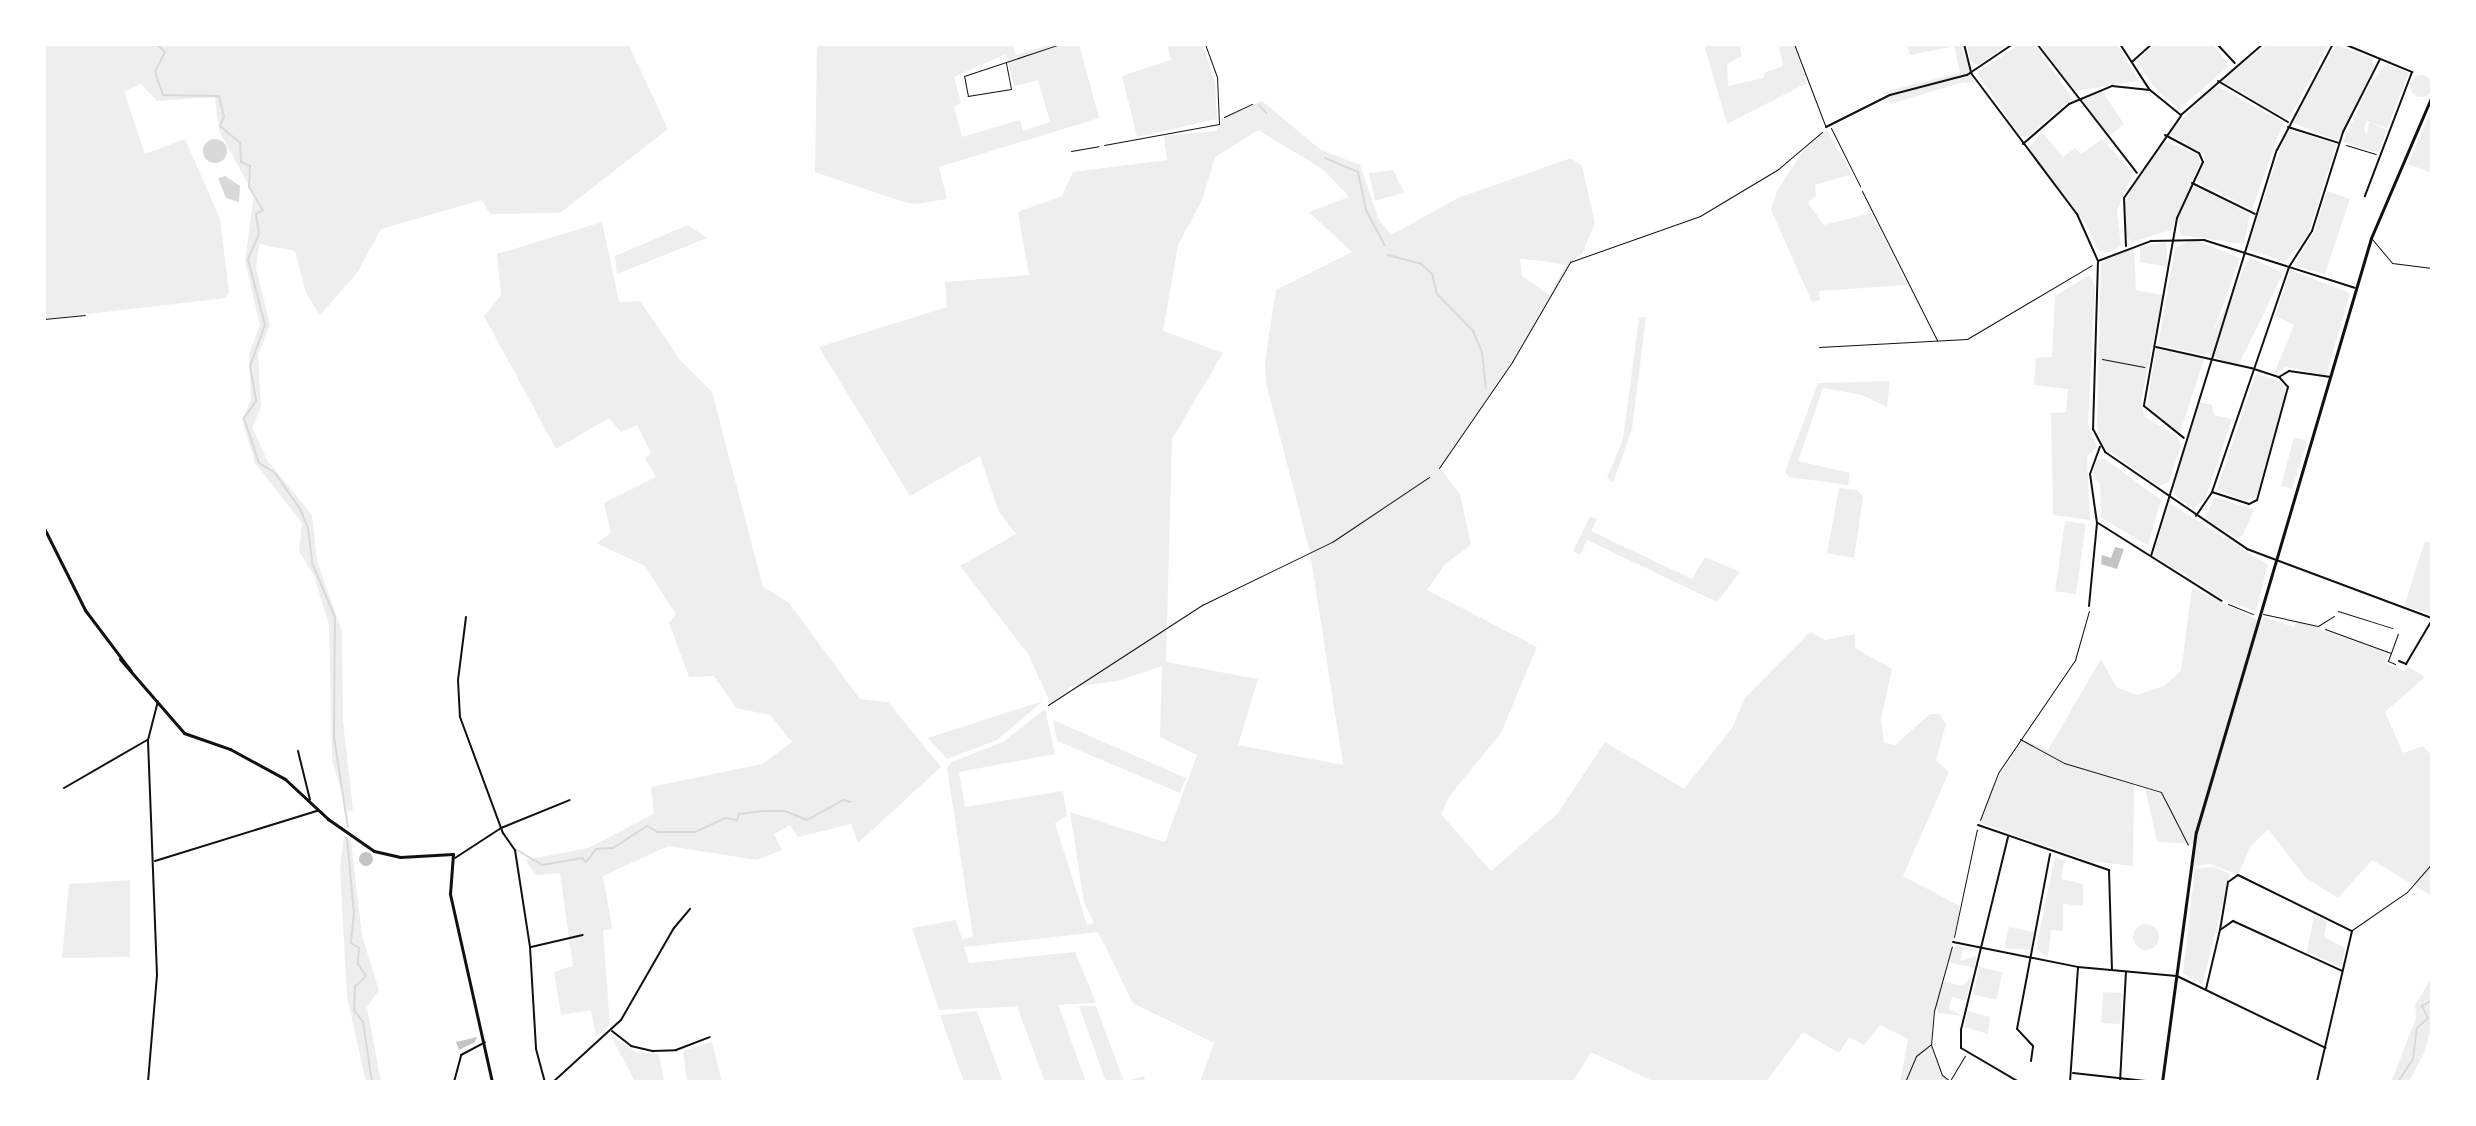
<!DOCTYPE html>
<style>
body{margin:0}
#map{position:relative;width:2476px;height:1126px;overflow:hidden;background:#fff;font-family:Signika,sans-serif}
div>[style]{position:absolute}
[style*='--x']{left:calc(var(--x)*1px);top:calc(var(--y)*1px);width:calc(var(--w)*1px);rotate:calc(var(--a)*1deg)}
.green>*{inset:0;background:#eee;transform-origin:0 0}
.round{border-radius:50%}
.water>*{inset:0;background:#d9d9d9}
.stream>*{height:2px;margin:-1px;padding:0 1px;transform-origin:1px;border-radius:1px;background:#d9d9d9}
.building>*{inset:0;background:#c4c4c4}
.path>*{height:1px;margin:-0.5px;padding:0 0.5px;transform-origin:0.5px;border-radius:0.5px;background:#111}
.service>*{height:1px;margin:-0.5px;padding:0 0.5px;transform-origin:0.5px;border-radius:0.5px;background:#111}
.minor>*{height:2px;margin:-1px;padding:0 1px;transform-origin:1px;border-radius:1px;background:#111}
.tertiary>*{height:3px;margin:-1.5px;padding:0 1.5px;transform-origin:1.5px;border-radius:1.5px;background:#111}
.secondary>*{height:3px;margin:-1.5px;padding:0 1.5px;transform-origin:1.5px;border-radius:1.5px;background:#111}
span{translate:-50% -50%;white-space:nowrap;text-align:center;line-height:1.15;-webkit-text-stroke:6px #fff;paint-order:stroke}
.frame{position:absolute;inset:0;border:46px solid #fff;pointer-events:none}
</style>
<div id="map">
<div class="green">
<div style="clip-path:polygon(44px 44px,628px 44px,668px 129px,560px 213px,490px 214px,482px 200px,381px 229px,357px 273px,320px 315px,306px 293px,295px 251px,259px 244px,256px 268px,270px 325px,258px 355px,261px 408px,252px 427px,267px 460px,312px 515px,317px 561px,342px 632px,343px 721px,353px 810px,348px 812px,332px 760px,329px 625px,314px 576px,299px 551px,302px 523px,255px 463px,242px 419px,251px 400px,249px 354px,260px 325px,245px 261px,254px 195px,219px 131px,215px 97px,157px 101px,141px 84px,124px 91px,145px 154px,185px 139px,220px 219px,229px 292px,226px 298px,44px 319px)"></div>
<div style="clip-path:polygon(evenodd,817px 44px,1012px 44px,1016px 55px,1051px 44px,1079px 44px,1099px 118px,939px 167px,947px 199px,915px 204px,897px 200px,815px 172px,817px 44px,1006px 54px,1014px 86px,1038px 80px,1050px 122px,1023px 131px,1020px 120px,962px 137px,954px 107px,961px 103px,954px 77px,1006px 54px)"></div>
<div style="clip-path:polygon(1167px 44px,1202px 44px,1215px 82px,1217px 119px,1137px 137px,1122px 76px,1171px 60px)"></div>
<div style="clip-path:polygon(1704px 44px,1739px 44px,1742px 56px,1727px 64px,1728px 86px,1764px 78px,1764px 73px,1783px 66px,1779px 47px,1787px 45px,1794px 46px,1807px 83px,1727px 124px)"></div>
<div style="clip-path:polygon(1907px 44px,1950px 44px,1950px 47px,1910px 55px)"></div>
<div style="clip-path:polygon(1954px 44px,1961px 44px,1975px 84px,1964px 82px,1890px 104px,1883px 92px,1960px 73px)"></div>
<div style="clip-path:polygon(1966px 44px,2009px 44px,1978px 65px,1971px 62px)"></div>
<div style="clip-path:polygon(2020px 44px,2034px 44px,2070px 95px,2070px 100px,2029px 136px,2020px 136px,1977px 73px)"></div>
<div style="clip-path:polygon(2039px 44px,2117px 44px,2139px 81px,2074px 91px)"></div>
<div style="clip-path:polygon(2156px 44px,2213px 44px,2229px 66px,2179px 109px,2156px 89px,2136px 61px)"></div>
<div style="clip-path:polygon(2268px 44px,2329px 44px,2288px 120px,2220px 80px)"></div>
<div style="clip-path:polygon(2336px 45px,2372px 58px,2374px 67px,2338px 141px,2291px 122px)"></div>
<div style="clip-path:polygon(2386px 64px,2409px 73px,2387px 128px,2367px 121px,2364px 129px,2367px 134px,2369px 122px,2387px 130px,2378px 153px,2343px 142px,2369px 86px)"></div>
<div class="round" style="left:2410px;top:75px;width:22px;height:22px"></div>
<div style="clip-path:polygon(2215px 85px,2283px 122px,2252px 209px,2196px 181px,2205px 163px,2203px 153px,2168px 134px)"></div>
<div style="clip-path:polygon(2102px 91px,2124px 124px,2108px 137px,2082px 99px)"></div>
<div style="clip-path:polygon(evenodd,1262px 101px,1321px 150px,1360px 165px,1378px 218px,1391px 235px,1458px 198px,1571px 158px,1582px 166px,1595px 223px,1582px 254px,1570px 262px,1512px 362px,1440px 468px,1460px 494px,1471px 545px,1445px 564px,1427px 590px,1537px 647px,1501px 733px,1451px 794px,1441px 814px,1491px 871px,1558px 813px,1605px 742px,1684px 789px,1732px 728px,1745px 698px,1810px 632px,1825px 640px,1855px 634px,1855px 648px,1892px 669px,1881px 719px,1884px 743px,1895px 745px,1930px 714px,1940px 714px,1946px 724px,1936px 760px,1949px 772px,1903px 876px,1960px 906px,1951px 952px,1956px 945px,1979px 951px,1963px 949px,1960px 961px,1976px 956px,1975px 968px,1948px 962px,1936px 1004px,1944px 981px,1962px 986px,1972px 976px,1966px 1001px,1952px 997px,1949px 1009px,1962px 1016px,1938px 1013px,1936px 1006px,1934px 1011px,1931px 1045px,1942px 1075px,1951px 1082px,1900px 1082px,1908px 1039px,1880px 1025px,1864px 1045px,1849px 1037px,1839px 1053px,1803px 1032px,1766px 1082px,1655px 1082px,1591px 1052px,1573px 1082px,1200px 1082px,1214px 1043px,1133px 1003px,1098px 932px,964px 947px,969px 963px,1075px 952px,1096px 1003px,939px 1010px,912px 928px,956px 920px,962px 939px,973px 937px,947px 768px,952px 762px,1003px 742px,1045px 709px,1055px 754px,959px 772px,965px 807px,1063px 791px,1067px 816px,1055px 823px,1087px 925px,1094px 923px,1084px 902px,1070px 812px,1165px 842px,1197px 755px,1160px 737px,1162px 666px,1118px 681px,1070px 687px,1051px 704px,1028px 654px,960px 566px,1016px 534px,999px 512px,980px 456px,910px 496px,819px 347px,947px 307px,945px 282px,1029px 275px,1018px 212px,1062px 196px,1073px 172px,1167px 160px,1164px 136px,1217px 131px,1222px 118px,1262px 101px,1258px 130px,1324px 170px,1349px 197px,1309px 212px,1352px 252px,1276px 290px,1265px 361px,1266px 383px,1310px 552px,1343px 765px,1238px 745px,1258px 679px,1166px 662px,1172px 439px,1223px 353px,1163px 331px,1178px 245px,1202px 200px,1215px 157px,1258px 130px,1262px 101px,1520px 259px,1543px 261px,1566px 265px,1549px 295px,1522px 276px,1520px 259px)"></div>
<div style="clip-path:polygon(2432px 108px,2432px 173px,2408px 164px)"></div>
<div style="clip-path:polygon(2287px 129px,2337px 144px,2308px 235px,2285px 262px,2247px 249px)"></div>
<div style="clip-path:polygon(1827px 130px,1852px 174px,1815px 185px,1816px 196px,1808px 203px,1824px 225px,1871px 213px,1907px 285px,1819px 291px,1820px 300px,1812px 302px,1771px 210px,1777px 191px,1804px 150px)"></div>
<div style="clip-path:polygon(2042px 132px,2063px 157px,2075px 148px,2081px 154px,2102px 139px,2133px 173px,2117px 210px,2121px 246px,2108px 253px,2098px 250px,2086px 224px,2028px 150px)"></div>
<div style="clip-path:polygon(2164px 141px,2198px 155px,2200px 163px,2171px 230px,2132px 242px,2126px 237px,2124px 205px,2136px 178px)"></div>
<div style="clip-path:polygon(1393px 170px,1404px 192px,1375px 201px,1369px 173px)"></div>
<div style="clip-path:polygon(2194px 186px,2250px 214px,2244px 244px,2181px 235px,2178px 218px)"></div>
<div style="clip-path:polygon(2327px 191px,2350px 199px,2325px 274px,2294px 266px,2314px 232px)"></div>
<div style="clip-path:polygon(602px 222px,619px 302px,640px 301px,680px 360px,712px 392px,763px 587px,789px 603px,860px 699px,888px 702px,941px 767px,858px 843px,851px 824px,798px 837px,790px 825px,774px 834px,782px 850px,757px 860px,668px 846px,603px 876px,612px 928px,603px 931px,610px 1025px,596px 1036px,591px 1010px,561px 1015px,554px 972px,573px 966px,560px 873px,536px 875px,525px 860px,588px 848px,654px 814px,651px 787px,762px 764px,792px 742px,770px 715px,736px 708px,714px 676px,689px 677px,669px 623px,676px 614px,645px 566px,596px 543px,611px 533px,604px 503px,656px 477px,645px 459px,651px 453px,637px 425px,621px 432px,609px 418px,556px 449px,484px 316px,501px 295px,497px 254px)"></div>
<div style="clip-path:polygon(688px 225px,707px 238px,617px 274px,615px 256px)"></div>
<div style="clip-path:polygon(2193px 239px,2240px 258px,2205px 355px,2158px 345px,2175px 248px)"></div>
<div style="clip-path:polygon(2166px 242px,2168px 267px,2140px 262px,2140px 247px)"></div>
<div style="clip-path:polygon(2134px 248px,2136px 290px,2163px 295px,2141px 401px,2144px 416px,2178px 437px,2181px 445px,2169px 482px,2159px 486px,2104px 448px,2097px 427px,2101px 262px)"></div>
<div style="left:2250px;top:257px;width:37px;height:105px;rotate:26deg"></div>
<div style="clip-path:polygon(2290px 270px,2350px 293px,2326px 375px,2286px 367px,2274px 374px,2294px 325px,2275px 316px)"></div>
<div style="clip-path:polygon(2090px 275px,2095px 287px,2088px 425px,2097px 447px,2087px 457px,2090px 520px,2053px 515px,2051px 413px,2066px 412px,2068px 389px,2034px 385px,2036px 358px,2052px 357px,2055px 296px)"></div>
<div style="clip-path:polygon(1646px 317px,1632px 429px,1613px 483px,1607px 478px,1623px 439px,1639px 318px)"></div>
<div style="clip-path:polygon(2156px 349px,2204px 359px,2180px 433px,2147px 408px)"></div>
<div style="clip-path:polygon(2256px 374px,2280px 381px,2286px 391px,2257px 496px,2244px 501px,2217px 489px)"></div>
<div style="clip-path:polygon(1890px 381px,1887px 407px,1862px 395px,1823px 388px,1798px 461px,1850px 473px,1848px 485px,1789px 477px,1785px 472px,1818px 383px)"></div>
<div style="clip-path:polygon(2200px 402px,2212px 405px,2214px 415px,2232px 419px,2205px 499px,2193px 508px,2175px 496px,2173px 487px)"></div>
<div style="clip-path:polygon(2294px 437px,2308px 441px,2292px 489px,2281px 486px)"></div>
<div style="clip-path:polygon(2105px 459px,2161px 500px,2148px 545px,2101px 518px,2100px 485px,2093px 474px,2097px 460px)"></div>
<div style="clip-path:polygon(1839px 488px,1857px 490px,1863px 497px,1854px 558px,1827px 553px)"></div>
<div style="clip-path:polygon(2215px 497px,2254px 510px,2242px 536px,2237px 538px,2205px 518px)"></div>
<div style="clip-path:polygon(2169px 503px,2268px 565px,2256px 611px,2227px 601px,2153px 555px)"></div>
<div style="clip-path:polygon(1590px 516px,1597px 519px,1591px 531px,1692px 579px,1705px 557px,1740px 572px,1717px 602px,1587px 540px,1580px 555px,1573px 551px)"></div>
<div style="left:2065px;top:521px;width:21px;height:71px;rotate:8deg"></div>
<div style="clip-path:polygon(2425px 541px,2432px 543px,2430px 614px,2404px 606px)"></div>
<div style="clip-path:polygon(2192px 588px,2262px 622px,2264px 617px,2294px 627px,2297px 621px,2388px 653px,2385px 663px,2404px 671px,2407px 666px,2425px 677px,2385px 712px,2403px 753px,2423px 746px,2432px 756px,2432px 896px,2372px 860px,2338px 898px,2306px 878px,2268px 829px,2250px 847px,2238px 875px,2211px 864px,2190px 866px,2193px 844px,2157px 842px,2145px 788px,2134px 783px,2133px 866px,2089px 861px,1981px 823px,1991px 789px,2020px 744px,2023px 740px,2048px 750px,2101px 659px,2116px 687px,2137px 695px,2164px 686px,2181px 671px)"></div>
<div style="clip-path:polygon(1043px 701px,997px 740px,947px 759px,928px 738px)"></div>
<div style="clip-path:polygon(1053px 720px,1186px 778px,1180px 793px,1057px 741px)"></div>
<div style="clip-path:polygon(344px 835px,351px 841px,362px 936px,379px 990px,367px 1007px,381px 1082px,366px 1082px,347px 997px,340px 869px)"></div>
<div style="clip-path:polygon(2055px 857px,2064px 861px,2061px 879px,2083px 884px,2083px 906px,2063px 904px,2063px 931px,2051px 930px,2048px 957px,2036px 949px)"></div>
<div style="clip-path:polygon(2215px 867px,2230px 874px,2202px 985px,2183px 973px,2195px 869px)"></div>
<div style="clip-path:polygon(130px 880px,130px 957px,62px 958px,69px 884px)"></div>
<div style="clip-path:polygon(2314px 915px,2327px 921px,2324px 937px,2345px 948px,2341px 967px,2307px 952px)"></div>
<div class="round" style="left:2133px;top:924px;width:26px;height:26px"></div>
<div style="clip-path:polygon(2009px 927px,2034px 932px,2031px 950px,2004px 948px)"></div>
<div style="left:1979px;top:967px;width:24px;height:28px;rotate:12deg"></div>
<div style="clip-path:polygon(2432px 977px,2432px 1024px,2424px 1053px,2409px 1082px,2391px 1082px,2416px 1018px,2415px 1005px)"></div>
<div style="left:2103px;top:992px;width:19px;height:31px;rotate:3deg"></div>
<div style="clip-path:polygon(1058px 1004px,1086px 1082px,1045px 1082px,1017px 1006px)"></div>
<div style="clip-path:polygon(1079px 1006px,1096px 1006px,1124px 1082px,1144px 1076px,1145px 1082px,1106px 1082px)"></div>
<div style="clip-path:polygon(977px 1011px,1003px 1082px,964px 1082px,940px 1015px)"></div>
<div style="clip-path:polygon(1968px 1011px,1990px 1017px,1988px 1034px,1964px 1027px)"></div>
<div style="clip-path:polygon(611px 1036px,638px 1053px,659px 1054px,664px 1082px,635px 1082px)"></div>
<div style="clip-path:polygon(712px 1042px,722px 1082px,687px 1082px,683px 1051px)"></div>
</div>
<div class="water">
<div class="round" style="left:203px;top:139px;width:24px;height:24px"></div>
<div style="clip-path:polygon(225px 176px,240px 186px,239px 202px,226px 198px,218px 178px)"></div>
</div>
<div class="stream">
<div style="--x:137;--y:44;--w:9;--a:0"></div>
<div style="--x:157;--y:44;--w:11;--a:45"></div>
<div style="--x:165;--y:52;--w:22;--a:117"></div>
<div style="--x:155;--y:72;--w:24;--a:71"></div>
<div style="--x:163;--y:95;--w:56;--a:1"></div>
<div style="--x:219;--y:96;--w:22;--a:77"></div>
<div style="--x:224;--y:117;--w:10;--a:114"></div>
<div style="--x:220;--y:126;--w:26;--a:40"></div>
<div style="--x:240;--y:143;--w:19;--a:87"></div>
<div style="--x:241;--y:162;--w:10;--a:24"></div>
<div style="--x:250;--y:166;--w:21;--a:93"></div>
<div style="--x:249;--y:187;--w:27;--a:59"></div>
<div style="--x:263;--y:210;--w:8;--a:150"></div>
<div style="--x:256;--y:214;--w:20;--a:81"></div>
<div style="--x:259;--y:234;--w:27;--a:114"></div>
<div style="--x:248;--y:259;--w:68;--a:75.6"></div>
<div style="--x:265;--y:325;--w:44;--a:110.1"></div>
<div style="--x:250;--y:366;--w:36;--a:80"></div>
<div style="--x:256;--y:401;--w:21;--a:125"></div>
<div style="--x:244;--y:418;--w:47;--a:71.6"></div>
<div style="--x:259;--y:463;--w:19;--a:32"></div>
<div style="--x:275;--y:473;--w:44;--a:55.2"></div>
<div style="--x:300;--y:509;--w:21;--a:67"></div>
<div style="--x:308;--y:528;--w:35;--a:83"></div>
<div style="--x:312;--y:563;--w:59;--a:66.9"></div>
<div style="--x:335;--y:617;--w:120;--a:90.5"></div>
<div style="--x:334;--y:737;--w:91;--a:81.2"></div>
<div style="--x:1259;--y:105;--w:11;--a:49"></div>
<div style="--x:1325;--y:158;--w:36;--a:23"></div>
<div style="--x:1358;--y:172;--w:39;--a:78"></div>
<div style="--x:1366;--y:210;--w:40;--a:62"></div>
<div style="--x:1388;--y:255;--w:34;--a:15"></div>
<div style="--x:1421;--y:264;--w:15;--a:42"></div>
<div style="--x:1432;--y:274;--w:21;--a:76"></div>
<div style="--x:1437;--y:294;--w:52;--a:45.8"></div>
<div style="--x:1473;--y:331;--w:23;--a:67"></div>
<div style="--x:1482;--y:352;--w:36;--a:84"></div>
<div style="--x:347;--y:838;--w:75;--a:84.7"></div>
<div style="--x:354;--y:913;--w:30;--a:96"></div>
<div style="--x:351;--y:943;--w:9;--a:32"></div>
<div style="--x:359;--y:948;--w:16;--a:94"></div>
<div style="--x:358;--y:964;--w:14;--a:56"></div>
<div style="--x:366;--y:976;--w:16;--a:135"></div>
<div style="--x:355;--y:987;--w:23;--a:92"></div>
<div style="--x:354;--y:1010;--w:15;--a:53"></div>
<div style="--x:363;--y:1022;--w:61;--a:81.5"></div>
<div style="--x:517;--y:850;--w:29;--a:31"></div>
<div style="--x:542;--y:865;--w:41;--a:-9.9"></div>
<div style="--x:582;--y:858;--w:6;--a:45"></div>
<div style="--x:586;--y:862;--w:16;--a:-52"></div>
<div style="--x:596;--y:849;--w:17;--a:-3"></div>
<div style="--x:613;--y:848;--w:40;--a:-32.9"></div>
<div style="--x:647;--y:826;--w:13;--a:29"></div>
<div style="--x:658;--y:832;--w:37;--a:0"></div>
<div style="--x:695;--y:832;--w:33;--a:-25"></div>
<div style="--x:725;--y:818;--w:12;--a:9"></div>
<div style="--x:737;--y:820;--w:6;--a:-72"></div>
<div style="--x:739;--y:814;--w:24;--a:-7"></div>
<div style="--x:763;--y:811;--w:22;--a:0"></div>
<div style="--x:785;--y:811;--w:24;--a:22"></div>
<div style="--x:807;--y:820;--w:41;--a:-29.1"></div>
<div style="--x:843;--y:800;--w:8;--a:14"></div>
<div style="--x:2398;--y:1082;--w:27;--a:-57"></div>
<div style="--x:2413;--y:1059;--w:31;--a:-83"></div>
<div style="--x:2417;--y:1028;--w:15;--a:-42"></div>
<div style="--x:2428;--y:1018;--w:13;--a:-117"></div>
<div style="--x:2422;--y:1006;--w:12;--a:-31"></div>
</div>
<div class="building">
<div style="clip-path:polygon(2115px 547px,2124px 549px,2117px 569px,2101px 564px,2102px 555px,2111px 558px)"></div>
<div class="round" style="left:359px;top:852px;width:14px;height:14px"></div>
<div style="clip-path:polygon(477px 1037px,475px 1042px,459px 1050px,456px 1042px)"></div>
</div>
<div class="path">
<div style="--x:1224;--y:117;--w:31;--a:-25"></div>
<div style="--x:2346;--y:145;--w:31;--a:17"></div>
<div style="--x:1071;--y:151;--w:28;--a:-10"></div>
<div style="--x:1862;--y:191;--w:167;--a:63.3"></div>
<div style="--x:44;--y:319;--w:41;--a:-5.6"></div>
<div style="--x:1819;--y:347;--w:148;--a:-3.1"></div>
<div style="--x:1967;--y:339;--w:145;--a:-30.6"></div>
<div style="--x:2102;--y:359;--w:43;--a:10.8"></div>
<div style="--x:1439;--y:468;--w:129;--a:-55.4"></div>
<div style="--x:1512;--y:362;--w:116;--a:-59.9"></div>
<div style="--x:1570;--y:262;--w:138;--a:-19.5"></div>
<div style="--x:1700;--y:216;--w:90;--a:-30.9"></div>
<div style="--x:1777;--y:170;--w:59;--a:-40.2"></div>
<div style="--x:2228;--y:604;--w:27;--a:22"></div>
<div style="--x:2338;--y:611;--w:57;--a:17.5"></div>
<div style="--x:2325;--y:629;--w:70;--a:20"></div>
<div style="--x:2395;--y:664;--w:8;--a:-157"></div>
<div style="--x:2388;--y:661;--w:29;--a:-70"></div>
<div style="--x:1048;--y:705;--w:184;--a:-33"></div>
<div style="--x:1202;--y:605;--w:144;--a:-25.9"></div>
<div style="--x:1332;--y:542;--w:117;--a:-33.8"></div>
<div style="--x:2020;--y:739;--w:50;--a:28.6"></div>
<div style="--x:2064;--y:763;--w:101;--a:16.6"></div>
<div style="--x:2161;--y:792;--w:59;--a:63"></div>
<div style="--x:1980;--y:820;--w:50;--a:-69"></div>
<div style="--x:1998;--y:773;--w:137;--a:-55.7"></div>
<div style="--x:2075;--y:660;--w:51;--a:-74.1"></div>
<div style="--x:1954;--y:937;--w:110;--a:-78"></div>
<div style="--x:1951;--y:1079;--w:27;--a:-59"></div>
<div style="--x:1905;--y:1082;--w:28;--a:-67"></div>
<div style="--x:1916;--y:1056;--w:18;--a:-38"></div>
<div style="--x:1951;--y:1082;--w:11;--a:-142"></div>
<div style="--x:1942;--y:1075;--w:32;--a:-110"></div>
<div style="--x:1931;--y:1045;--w:34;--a:-85"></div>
<div style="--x:1934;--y:1011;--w:67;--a:-74.5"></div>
</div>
<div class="service">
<div style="--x:1794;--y:44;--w:87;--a:69.1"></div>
<div style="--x:1006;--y:63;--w:26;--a:79"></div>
<div style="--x:1011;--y:89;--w:44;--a:170.8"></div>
<div style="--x:968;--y:96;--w:20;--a:-101"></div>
<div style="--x:964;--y:76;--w:101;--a:-18.4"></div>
<div style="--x:1831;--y:128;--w:65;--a:63.4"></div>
<div style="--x:1104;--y:145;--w:117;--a:-10.3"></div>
<div style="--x:1219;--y:124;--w:47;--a:-92.4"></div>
<div style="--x:1217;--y:77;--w:35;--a:-110"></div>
<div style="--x:2372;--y:239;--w:31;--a:50"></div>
<div style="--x:2392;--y:263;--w:40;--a:7.1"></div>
<div style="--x:2263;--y:614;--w:56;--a:12.3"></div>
<div style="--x:2318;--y:626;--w:19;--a:-32"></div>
<div style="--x:2352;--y:930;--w:67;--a:-34.6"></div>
<div style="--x:2407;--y:892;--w:38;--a:-49"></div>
</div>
<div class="minor">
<div style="--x:1964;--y:44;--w:30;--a:76"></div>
<div style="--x:1971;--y:73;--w:176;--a:53.1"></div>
<div style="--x:2077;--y:214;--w:51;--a:65.9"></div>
<div style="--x:2098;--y:261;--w:168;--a:91.7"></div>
<div style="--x:2093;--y:429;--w:26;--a:62"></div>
<div style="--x:2105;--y:452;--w:172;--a:34.3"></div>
<div style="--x:2247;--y:549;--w:197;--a:20.5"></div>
<div style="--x:2037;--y:44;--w:163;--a:52.2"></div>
<div style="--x:2120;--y:44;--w:54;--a:57.2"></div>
<div style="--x:2217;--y:44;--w:26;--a:47"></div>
<div style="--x:2344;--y:44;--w:74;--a:22.4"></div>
<div style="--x:2412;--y:72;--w:133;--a:110.8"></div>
<div style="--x:2133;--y:61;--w:25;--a:-42"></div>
<div style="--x:2218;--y:81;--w:81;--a:30.4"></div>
<div style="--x:1826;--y:127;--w:72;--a:-26.6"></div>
<div style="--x:1890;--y:95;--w:80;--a:-14.6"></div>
<div style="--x:1967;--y:75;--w:55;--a:-34"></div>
<div style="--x:2288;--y:127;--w:53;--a:17.4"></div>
<div style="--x:2165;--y:135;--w:38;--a:28"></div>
<div style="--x:2199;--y:153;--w:10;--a:66"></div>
<div style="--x:2203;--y:162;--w:62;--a:114.9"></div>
<div style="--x:2177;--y:218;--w:191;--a:100"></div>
<div style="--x:2144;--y:406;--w:51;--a:38.7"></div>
<div style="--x:2023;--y:144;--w:61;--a:-41"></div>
<div style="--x:2069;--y:104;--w:47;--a:-22.7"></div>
<div style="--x:2112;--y:86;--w:38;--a:6"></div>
<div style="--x:2150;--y:90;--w:40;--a:39"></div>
<div style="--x:2181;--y:115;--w:108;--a:-40.9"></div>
<div style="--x:2192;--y:183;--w:70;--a:26.2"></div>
<div style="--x:2126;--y:246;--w:48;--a:-92.4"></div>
<div style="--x:2124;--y:198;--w:100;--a:-55.2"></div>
<div style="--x:2098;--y:261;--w:57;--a:-20.7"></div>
<div style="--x:2151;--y:241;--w:53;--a:-1.1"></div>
<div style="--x:2204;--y:240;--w:158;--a:17.6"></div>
<div style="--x:2156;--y:347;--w:97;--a:12.5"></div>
<div style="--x:2251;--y:368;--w:29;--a:18"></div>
<div style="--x:2279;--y:377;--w:13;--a:48"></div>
<div style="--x:2288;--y:387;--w:117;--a:105.3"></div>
<div style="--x:2257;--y:500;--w:9;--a:153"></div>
<div style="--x:2249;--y:504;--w:39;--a:-162"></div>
<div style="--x:2279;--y:377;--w:12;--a:-31"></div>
<div style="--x:2289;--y:371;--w:42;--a:8.1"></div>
<div style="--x:2196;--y:516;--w:29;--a:-56"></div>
<div style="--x:2212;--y:492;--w:238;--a:-71.1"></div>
<div style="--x:2289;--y:267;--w:43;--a:-57.4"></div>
<div style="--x:2312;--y:231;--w:104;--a:-72.6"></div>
<div style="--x:2343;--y:132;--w:82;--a:-63.1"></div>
<div style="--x:2098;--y:523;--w:146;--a:32.2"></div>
<div style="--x:2151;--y:556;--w:425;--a:-72.8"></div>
<div style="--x:2277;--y:150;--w:120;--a:-62.2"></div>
<div style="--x:2089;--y:606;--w:83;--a:-84.5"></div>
<div style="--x:2097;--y:523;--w:49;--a:-98.1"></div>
<div style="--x:2090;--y:474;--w:29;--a:-70"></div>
<div style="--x:466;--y:617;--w:64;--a:97.2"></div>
<div style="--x:458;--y:680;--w:37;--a:87"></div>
<div style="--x:460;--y:717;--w:124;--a:69.7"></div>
<div style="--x:503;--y:833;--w:21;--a:55"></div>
<div style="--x:515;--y:850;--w:98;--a:81.2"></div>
<div style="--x:530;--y:947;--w:102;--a:86.6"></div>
<div style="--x:536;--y:1049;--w:34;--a:75"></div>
<div style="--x:2399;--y:661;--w:8;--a:23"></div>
<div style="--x:2406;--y:664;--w:51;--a:-59.4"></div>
<div style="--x:298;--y:751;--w:50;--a:76.2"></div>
<div style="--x:64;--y:788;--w:96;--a:-30"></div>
<div style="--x:1978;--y:825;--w:139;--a:19"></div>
<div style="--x:2109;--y:870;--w:100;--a:88.3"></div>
<div style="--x:2008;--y:837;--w:199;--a:103.7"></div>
<div style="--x:1961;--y:1030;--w:18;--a:90"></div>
<div style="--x:1961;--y:1048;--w:67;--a:30.4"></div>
<div style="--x:455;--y:858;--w:55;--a:-33.1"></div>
<div style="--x:501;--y:828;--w:74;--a:-22.1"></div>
<div style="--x:155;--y:861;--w:170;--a:-17.2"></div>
<div style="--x:2220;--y:930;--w:49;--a:-80.5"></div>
<div style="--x:2228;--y:882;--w:12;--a:-35"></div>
<div style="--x:2238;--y:875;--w:127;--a:26.2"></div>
<div style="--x:2352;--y:931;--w:155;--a:103.1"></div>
<div style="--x:1953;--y:942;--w:127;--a:11.3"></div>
<div style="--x:2078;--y:967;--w:99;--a:5.2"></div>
<div style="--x:2177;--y:976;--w:165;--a:25.8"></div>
<div style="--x:531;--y:947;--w:53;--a:-13"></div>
<div style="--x:2206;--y:989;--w:61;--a:-76.7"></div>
<div style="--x:2220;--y:930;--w:16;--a:-35"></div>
<div style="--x:2233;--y:921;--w:120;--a:24.6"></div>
<div style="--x:612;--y:1031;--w:24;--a:38"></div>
<div style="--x:631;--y:1046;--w:23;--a:13"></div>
<div style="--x:653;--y:1051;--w:23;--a:-2"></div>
<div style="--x:676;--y:1050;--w:36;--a:-21"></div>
<div style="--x:2031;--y:1061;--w:15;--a:-82"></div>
<div style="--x:2033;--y:1046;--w:23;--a:-133"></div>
<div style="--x:2017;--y:1029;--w:178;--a:-79.3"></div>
<div style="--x:2073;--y:1073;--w:82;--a:6.3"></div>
<div style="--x:148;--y:1082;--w:107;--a:-85.2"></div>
<div style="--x:157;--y:975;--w:235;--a:-92.2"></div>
<div style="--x:148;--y:740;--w:40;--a:-75.6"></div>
<div style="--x:454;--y:1082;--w:28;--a:-75"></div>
<div style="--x:461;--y:1055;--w:27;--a:-28"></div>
<div style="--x:553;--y:1082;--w:92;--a:-42.4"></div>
<div style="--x:621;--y:1020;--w:106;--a:-60.1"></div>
<div style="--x:674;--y:928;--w:25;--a:-50"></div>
<div style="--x:2070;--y:1082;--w:115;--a:-86"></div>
<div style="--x:2120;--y:1082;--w:110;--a:-86.9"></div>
</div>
<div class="tertiary">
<div style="--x:44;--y:528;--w:92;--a:63.4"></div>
<div style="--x:85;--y:610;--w:76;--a:53"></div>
<div style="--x:120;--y:659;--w:98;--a:49.1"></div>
<div style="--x:184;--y:733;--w:49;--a:19.2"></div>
<div style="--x:230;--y:749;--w:63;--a:28.6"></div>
<div style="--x:285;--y:779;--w:59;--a:42.9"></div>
<div style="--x:328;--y:819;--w:56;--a:34.8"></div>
<div style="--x:374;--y:851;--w:27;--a:13"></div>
<div style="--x:400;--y:857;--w:53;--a:-3.2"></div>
<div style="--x:453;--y:854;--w:40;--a:94.3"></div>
<div style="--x:450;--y:894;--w:193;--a:77.4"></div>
</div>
<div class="secondary">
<div style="--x:2162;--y:1082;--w:252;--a:-82.3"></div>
<div style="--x:2196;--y:832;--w:619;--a:-73.58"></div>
<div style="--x:2371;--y:238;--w:155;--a:-66.8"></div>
</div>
<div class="frame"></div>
</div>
